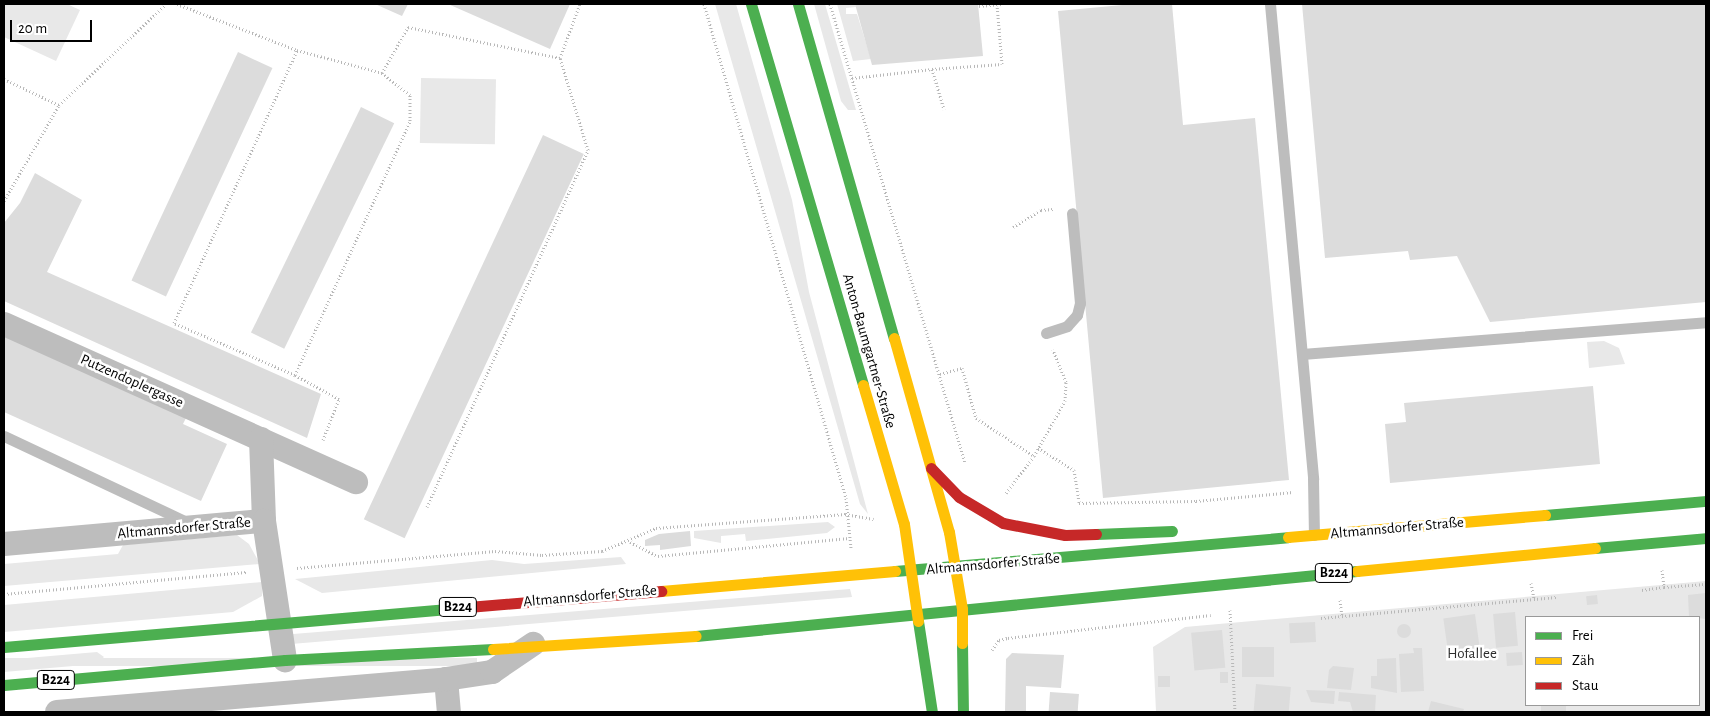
<!DOCTYPE html>
<meta charset="utf-8">
<style>
body{margin:0}
#map{position:relative;width:1710px;height:716px;overflow:hidden;background:#fff;font-family:"Alegreya Sans",sans-serif}
div>[style]{position:absolute}
[style*='--x']{left:calc(var(--x)*1px);top:calc(var(--y)*1px);width:calc(var(--w)*1px);rotate:calc(var(--a)*1deg)}
.green>*{inset:0;background:#e8e8e8;transform-origin:0 0}
.building>*{inset:0;background:#dcdcdc;transform-origin:0 0}
.round{border-radius:50%}
.path>*{height:3px;margin-top:-1.5px;transform-origin:0;background:repeating-linear-gradient(90deg,#b8b8b8 0 1px,transparent 0 3.5px)}
.lane>*{height:11px;margin:-5.5px;padding:0 5.5px;transform-origin:5.5px;border-radius:5.5px;background:#bdbdbd}
.street>*{height:24px;margin:-12px;padding:0 12px;transform-origin:12px;border-radius:12px;background:#bdbdbd}
.fast>*{height:11px;margin:-5.5px;padding:0 5.5px;transform-origin:5.5px;border-radius:5.5px;background:#4caf50}
.slow>*{height:11px;margin:-5.5px;padding:0 5.5px;transform-origin:5.5px;border-radius:5.5px;background:#ffc107}
.jam>*{height:11px;margin:-5.5px;padding:0 5.5px;transform-origin:5.5px;border-radius:5.5px;background:#c62828}
span{translate:-50% -50%;white-space:nowrap;text-align:center;line-height:1.15;-webkit-text-stroke:5px #fff;paint-order:stroke}
.shield-label span{padding:1px 4px;background:#fff;border:1px solid;border-radius:4px;-webkit-text-stroke-width:0}
.shield-label{font-size:14px;color:#000;font-weight:700}
.street-label{font-size:15px;color:#000}
.park-label{font-size:15px;color:#2d2d2d}
.frame{position:absolute;inset:0;border:5px solid #000;pointer-events:none}
.legend{position:absolute;left:1525px;top:616px;width:175px;height:90px;box-sizing:border-box;background:#fff;border:1px solid #999;margin:0;padding:6px 9px;list-style:none;font-size:15px;color:#000}
.legend li{display:flex;align-items:center;gap:10px;height:25px}
.legend b{width:25px;border:1px solid #999}
.scale{position:absolute;left:10px;top:20px;width:82px;height:22px;box-sizing:border-box;border:2px solid #000;border-top:0;padding-left:6px;font-size:15px;line-height:18px;white-space:nowrap;color:#000;-webkit-text-stroke:4px #fff;paint-order:stroke}
</style>
<div id="map">
<div class="green">
<div style="clip-path:polygon(4px 4px,67px 4px,80px 10px,56px 61px,4px 37px)"></div>
<div style="clip-path:polygon(715px 4px,736px 4px,792px 200px,809px 292px,868px 514px,860px 504px)"></div>
<div style="clip-path:polygon(814px 4px,825px 4px,856px 110px,848px 110px,841px 101px)"></div>
<div style="clip-path:polygon(837px 4px,855px 4px,856px 7px,846px 8px,846px 14px,857px 14px,871px 59px,853px 61px)"></div>
<div style="left:421px;top:78px;width:75px;height:65px;rotate:1deg"></div>
<div style="clip-path:polygon(1604px 341px,1619px 348px,1625px 364px,1589px 368px,1587px 342px)"></div>
<div style="clip-path:polygon(828px 522px,835px 527px,827px 533px,746px 541px,745px 534px,721px 536px,721px 543px,694px 538px,694px 531px)"></div>
<div style="clip-path:polygon(237px 535px,249px 544px,260px 564px,4px 586px,4px 564px,118px 554px,123px 545px)"></div>
<div style="clip-path:polygon(621px 557px,626px 564px,322px 593px,295px 579px,492px 560px,524px 564px)"></div>
<div style="clip-path:polygon(evenodd,1706px 581px,1706px 712px,1156px 712px,1153px 647px,1185px 627px,1706px 581px,1526px 617px,1699px 617px,1699px 705px,1526px 705px,1526px 617px)"></div>
<div style="clip-path:polygon(262px 582px,262px 596px,233px 612px,4px 632px,4px 605px)"></div>
<div style="clip-path:polygon(850px 589px,852px 597px,291px 644px,293px 634px)"></div>
<div style="clip-path:polygon(97px 652px,104px 657px,96px 664px,4px 672px,4px 660px)"></div>
<div style="left:477px;top:658px;width:8px;height:475px;rotate:90deg"></div>
</div>
<div class="building">
<div style="clip-path:polygon(375px 4px,408px 4px,402px 16px)"></div>
<div style="clip-path:polygon(448px 4px,570px 4px,550px 49px)"></div>
<div style="clip-path:polygon(855px 4px,978px 4px,983px 56px,872px 65px)"></div>
<div style="clip-path:polygon(1133px 4px,1172px 4px,1183px 125px,1255px 118px,1289px 480px,1103px 498px,1058px 11px)"></div>
<div style="clip-path:polygon(1302px 4px,1706px 4px,1706px 302px,1490px 322px,1457px 256px,1410px 260px,1408px 251px,1325px 258px)"></div>
<div style="left:238px;top:52px;width:38px;height:252px;rotate:25deg"></div>
<div style="left:361px;top:107px;width:37px;height:251px;rotate:26deg"></div>
<div style="left:543px;top:135px;width:45px;height:424px;rotate:25deg"></div>
<div style="clip-path:polygon(35px 173px,82px 200px,47px 272px,321px 394px,307px 438px,4px 301px,4px 223px,20px 203px)"></div>
<div style="clip-path:polygon(4px 333px,187px 416px,183px 424px,227px 444px,201px 501px,4px 412px)"></div>
<div style="clip-path:polygon(1593px 386px,1600px 464px,1390px 483px,1385px 424px,1406px 422px,1404px 403px)"></div>
<div style="clip-path:polygon(690px 531px,691px 546px,660px 550px,660px 545px,645px 546px,645px 540px,659px 534px)"></div>
<div style="clip-path:polygon(1706px 593px,1706px 619px,1689px 617px,1688px 595px)"></div>
<div style="left:1597px;top:595px;width:9px;height:11px;rotate:84deg"></div>
<div style="left:1515px;top:612px;width:34px;height:22px;rotate:85deg"></div>
<div style="left:1475px;top:614px;width:37px;height:32px;rotate:82deg"></div>
<div style="left:1315px;top:622px;width:20px;height:26px;rotate:87deg"></div>
<div class="round" style="left:1397px;top:624px;width:14px;height:14px"></div>
<div style="left:1222px;top:630px;width:38px;height:31px;rotate:85deg"></div>
<div style="left:1274px;top:647px;width:30px;height:32px;rotate:90deg"></div>
<div style="clip-path:polygon(1413px 648px,1422px 648px,1424px 691px,1401px 692px,1399px 654px,1414px 653px)"></div>
<div style="left:1522px;top:652px;width:13px;height:16px;rotate:86deg"></div>
<div style="clip-path:polygon(1012px 653px,1064px 655px,1061px 688px,1026px 686px,1026px 712px,1005px 712px,1006px 659px)"></div>
<div style="clip-path:polygon(1396px 658px,1397px 693px,1371px 688px,1371px 676px,1377px 676px,1377px 659px)"></div>
<div style="clip-path:polygon(1333px 666px,1354px 668px,1351px 690px,1327px 688px,1329px 670px)"></div>
<div style="left:1220px;top:672px;width:8px;height:11px"></div>
<div style="left:1170px;top:676px;width:11px;height:12px;rotate:90deg"></div>
<div style="left:1256px;top:684px;width:35px;height:28px;rotate:5deg"></div>
<div style="clip-path:polygon(1306px 690px,1335px 691px,1334px 704px,1311px 702px)"></div>
<div style="left:1050px;top:692px;width:29px;height:20px;rotate:4deg"></div>
<div style="clip-path:polygon(1339px 692px,1376px 695px,1375px 712px,1353px 712px,1350px 702px,1338px 701px)"></div>
<div style="clip-path:polygon(1431px 701px,1464px 709px,1463px 712px,1428px 712px)"></div>
<div style="left:1541px;top:705px;width:25px;height:7px"></div>
</div>
<div class="path">
<div style="--x:177;--y:4;--w:129;--a:21"></div>
<div style="--x:297;--y:50;--w:88;--a:15.1"></div>
<div style="--x:382;--y:73;--w:53;--a:-60.5"></div>
<div style="--x:408;--y:27;--w:155;--a:11.5"></div>
<div style="--x:560;--y:58;--w:58;--a:-69.7"></div>
<div style="--x:704;--y:4;--w:514;--a:73.96"></div>
<div style="--x:846;--y:498;--w:50;--a:84.3"></div>
<div style="--x:830;--y:4;--w:477;--a:73.6"></div>
<div style="--x:979;--y:6;--w:25;--a:-5"></div>
<div style="--x:932;--y:69;--w:70;--a:-4.1"></div>
<div style="--x:1002;--y:64;--w:60;--a:-94.8"></div>
<div style="--x:852;--y:78;--w:81;--a:-6.4"></div>
<div style="--x:932;--y:69;--w:42;--a:73.3"></div>
<div style="--x:4;--y:79;--w:61;--a:25.3"></div>
<div style="--x:4;--y:201;--w:111;--a:-60.2"></div>
<div style="--x:59;--y:105;--w:147;--a:-43.3"></div>
<div style="--x:1013;--y:227;--w:33;--a:-31"></div>
<div style="--x:1041;--y:210;--w:12;--a:-5"></div>
<div style="--x:940;--y:374;--w:23;--a:-15"></div>
<div style="--x:962;--y:368;--w:52;--a:74.4"></div>
<div style="--x:976;--y:418;--w:69;--a:33.2"></div>
<div style="--x:295;--y:375;--w:132;--a:-156.7"></div>
<div style="--x:174;--y:323;--w:299;--a:-65.7"></div>
<div style="--x:323;--y:440;--w:44;--a:-68.7"></div>
<div style="--x:339;--y:399;--w:50;--a:-151.4"></div>
<div style="--x:295;--y:375;--w:279;--a:-65.6"></div>
<div style="--x:410;--y:121;--w:26;--a:-90"></div>
<div style="--x:410;--y:95;--w:36;--a:-142"></div>
<div style="--x:1038;--y:448;--w:42;--a:31.4"></div>
<div style="--x:1074;--y:470;--w:33;--a:81"></div>
<div style="--x:1079;--y:503;--w:117;--a:-1"></div>
<div style="--x:1196;--y:501;--w:97;--a:-5.3"></div>
<div style="--x:1006;--y:493;--w:46;--a:-52.9"></div>
<div style="--x:1034;--y:456;--w:63;--a:-60.6"></div>
<div style="--x:1065;--y:401;--w:19;--a:-87"></div>
<div style="--x:1066;--y:382;--w:35;--a:-112"></div>
<div style="--x:427;--y:507;--w:392;--a:-65.7"></div>
<div style="--x:588;--y:150;--w:96;--a:-106.9"></div>
<div style="--x:630;--y:542;--w:31;--a:27"></div>
<div style="--x:658;--y:556;--w:192;--a:-5.4"></div>
<div style="--x:297;--y:568;--w:199;--a:-4.9"></div>
<div style="--x:495;--y:551;--w:47;--a:4.9"></div>
<div style="--x:542;--y:555;--w:60;--a:-3.8"></div>
<div style="--x:602;--y:551;--w:59;--a:-23.1"></div>
<div style="--x:656;--y:528;--w:190;--a:-4.2"></div>
<div style="--x:845;--y:514;--w:29;--a:10"></div>
<div style="--x:1662;--y:570;--w:17;--a:83"></div>
<div style="--x:1664;--y:587;--w:42;--a:-4.1"></div>
<div style="--x:1531;--y:583;--w:16;--a:79"></div>
<div style="--x:1642;--y:590;--w:22;--a:-8"></div>
<div style="--x:4;--y:594;--w:243;--a:-5.2"></div>
<div style="--x:1340;--y:600;--w:16;--a:83"></div>
<div style="--x:1230;--y:610;--w:102;--a:87.2"></div>
<div style="--x:1321;--y:618;--w:236;--a:-5.1"></div>
<div style="--x:992;--y:650;--w:12;--a:-55"></div>
<div style="--x:999;--y:640;--w:9;--a:-13"></div>
<div style="--x:1008;--y:638;--w:204;--a:-6.5"></div>
</div>
<div class="lane">
<div style="--x:1270;--y:4;--w:477;--a:84.8"></div>
<div style="--x:1313;--y:479;--w:56;--a:89"></div>
<div style="--x:1046;--y:333;--w:22;--a:-18"></div>
<div style="--x:1067;--y:326;--w:15;--a:-48"></div>
<div style="--x:1077;--y:315;--w:12;--a:-76"></div>
<div style="--x:1080;--y:303;--w:90;--a:-95.1"></div>
<div style="--x:1302;--y:354;--w:405;--a:-4.5"></div>
<div style="--x:4;--y:436;--w:204;--a:25.2"></div>
</div>
<div class="street">
<div style="--x:4;--y:324;--w:386;--a:24.2"></div>
<div style="--x:261;--y:439;--w:82;--a:87.9"></div>
<div style="--x:4;--y:544;--w:261;--a:-5.1"></div>
<div style="--x:264;--y:521;--w:141;--a:81.4"></div>
<div style="--x:446;--y:679;--w:33;--a:85"></div>
<div style="--x:57;--y:712;--w:390;--a:-4.8"></div>
<div style="--x:446;--y:679;--w:47;--a:-8.7"></div>
<div style="--x:492;--y:672;--w:50;--a:-34.3"></div>
</div>
<div class="fast">
<div style="--x:751;--y:4;--w:397;--a:73.6"></div>
<div style="--x:798;--y:4;--w:348;--a:74"></div>
<div style="--x:1545;--y:515;--w:162;--a:-5"></div>
<div style="--x:1096;--y:534;--w:76;--a:-2.3"></div>
<div style="--x:1595;--y:548;--w:111;--a:-5.1"></div>
<div style="--x:895;--y:571;--w:394;--a:-4.9"></div>
<div style="--x:918;--y:621;--w:92;--a:81.3"></div>
<div style="--x:696;--y:636;--w:664;--a:-5.62"></div>
<div style="--x:962;--y:643;--w:69;--a:89.2"></div>
<div style="--x:4;--y:647;--w:466;--a:-4.9"></div>
<div style="--x:4;--y:685;--w:282;--a:-5.1"></div>
<div style="--x:285;--y:660;--w:208;--a:-3"></div>
</div>
<div class="slow">
<div style="--x:894;--y:338;--w:202;--a:74.2"></div>
<div style="--x:949;--y:532;--w:78;--a:80.4"></div>
<div style="--x:962;--y:609;--w:34;--a:90"></div>
<div style="--x:863;--y:385;--w:145;--a:73.6"></div>
<div style="--x:904;--y:524;--w:98;--a:81.8"></div>
<div style="--x:1288;--y:537;--w:258;--a:-4.9"></div>
<div style="--x:1357;--y:571;--w:239;--a:-5.5"></div>
<div style="--x:661;--y:591;--w:235;--a:-4.9"></div>
<div style="--x:493;--y:649;--w:203;--a:-3.7"></div>
</div>
<div class="jam">
<div style="--x:931;--y:468;--w:40;--a:46"></div>
<div style="--x:959;--y:497;--w:51;--a:30.6"></div>
<div style="--x:1003;--y:523;--w:63;--a:11"></div>
<div style="--x:1065;--y:535;--w:31;--a:-2"></div>
<div style="--x:468;--y:607;--w:194;--a:-4.7"></div>
</div>
<div class="shield-label">
<span style="left:1334px;top:573px">B224</span>
<span style="left:458px;top:607px">B224</span>
<span style="left:56px;top:680px">B224</span>
</div>
<div class="street-label">
<span style="left:869px;top:351px;rotate:74deg">Anton-Baumgartner-Straße</span>
<span style="left:132px;top:381px;rotate:24deg">Putzendoplergasse</span>
<span style="left:184px;top:528px;rotate:-5deg">Altmannsdorfer Straße</span>
<span style="left:1397px;top:528px;rotate:-5deg">Altmannsdorfer Straße</span>
<span style="left:993px;top:564px;rotate:-5deg">Altmannsdorfer Straße</span>
<span style="left:590px;top:596px;rotate:-5deg">Altmannsdorfer Straße</span>
</div>
<div class="park-label">
<span style="left:1472px;top:654px">Hofallee</span>
</div>
<div class="frame"></div>
<ul class="legend">
<li><b style="height:6px;background:#4caf50"></b>Frei</li>
<li><b style="height:6px;background:#ffc107"></b>Zäh</li>
<li><b style="height:6px;background:#c62828"></b>Stau</li>
</ul>
<div class="scale">20 m</div>
</div>
